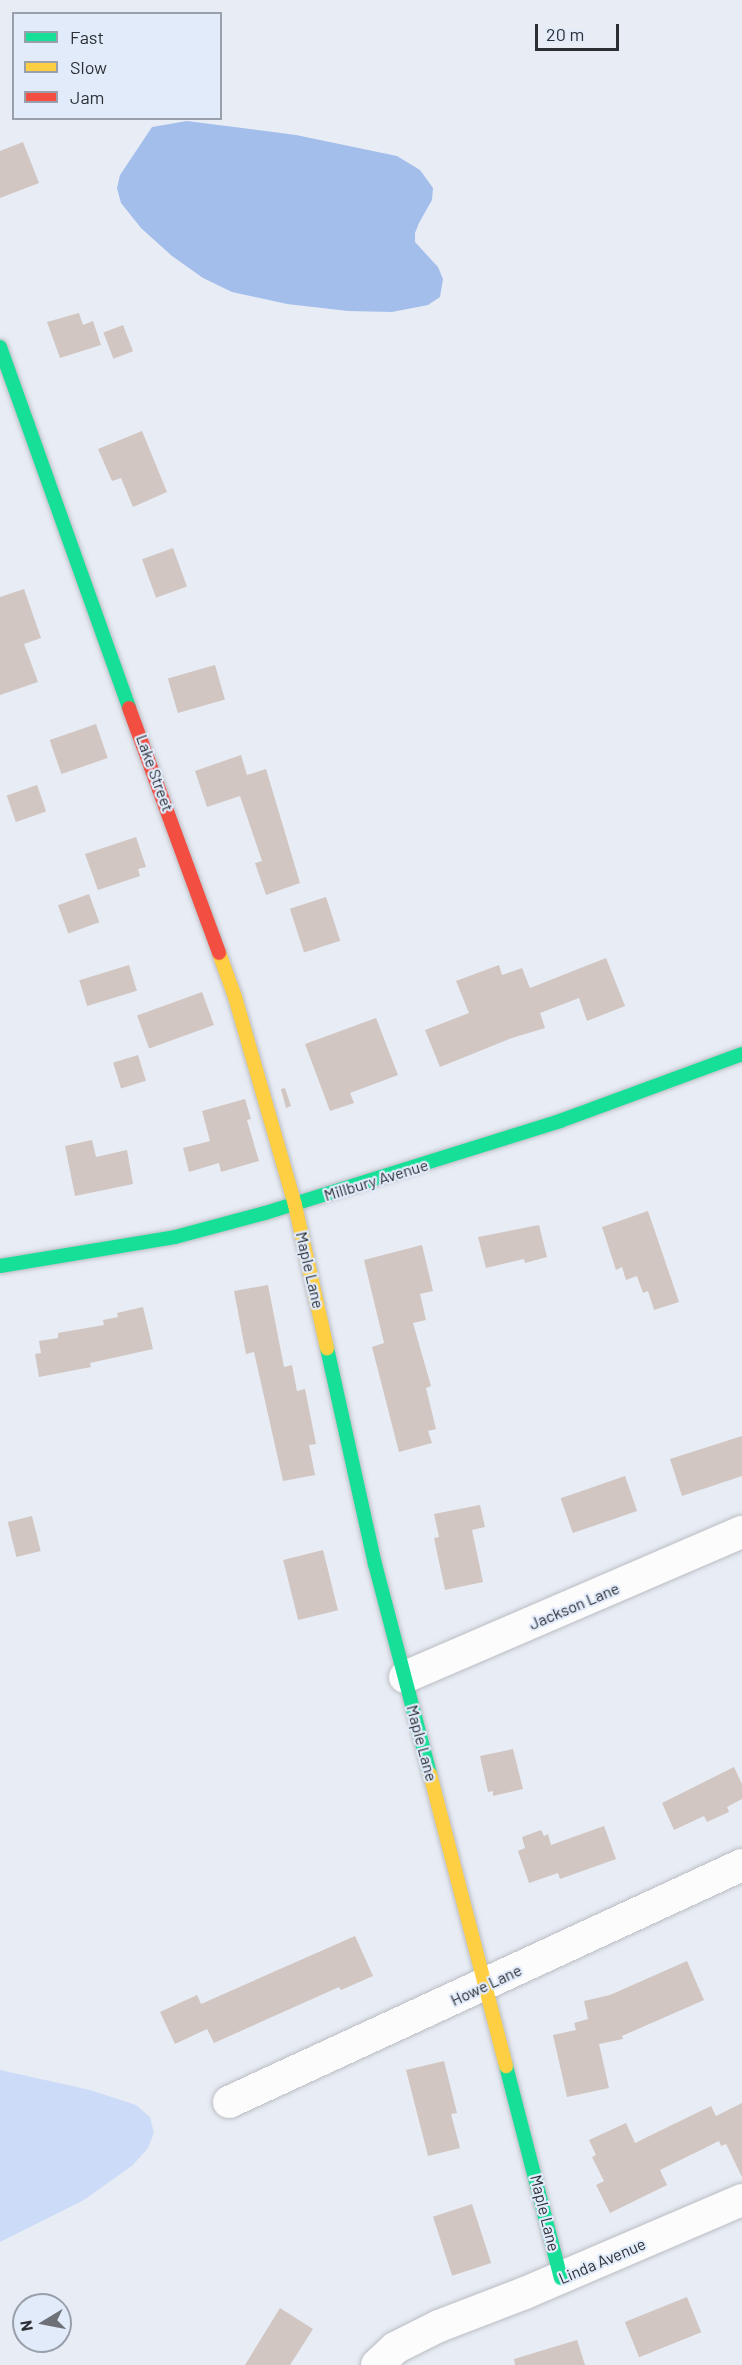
<!DOCTYPE html>
<style>
body{margin:0}
#map{position:relative;width:742px;height:2365px;overflow:hidden;background:#e8ecf4;font-family:Barlow,sans-serif}
div>[style]{position:absolute}
[style*='--x']{left:calc(var(--x)*1px);top:calc(var(--y)*1px);width:calc(var(--w)*1px);rotate:calc(var(--a)*1deg)}
.green>*{inset:0;background:#ccdcf8}
.water>*{inset:0;background:#a4beec}
.building>*{inset:0;background:#d1c6c1;transform-origin:0 0}
.roads{filter:drop-shadow(0 0 2px #babdc3) drop-shadow(0 0 2px #babdc3)}
.street>*{height:32px;margin:-16px;padding:0 16px;transform-origin:16px;border-radius:16px;background:#fcfcfd}
.fast>*{height:14px;margin:-7px;padding:0 7px;transform-origin:7px;border-radius:7px;background:#16e098}
.slow>*{height:14px;margin:-7px;padding:0 7px;transform-origin:7px;border-radius:7px;background:#ffcf43}
.jam>*{height:14px;margin:-7px;padding:0 7px;transform-origin:7px;border-radius:7px;background:#f24e42}
span{translate:-50% -50%;white-space:nowrap;text-align:center;line-height:1.15;-webkit-text-stroke:4.5px #e2ebfa;paint-order:stroke}
.street-label{font-size:16px;color:#2c3035}
.legend{position:absolute;left:12px;top:12px;width:210px;height:108px;box-sizing:border-box;background:#e2ebfa;border:2px solid #99a0ab;margin:0;padding:8px 10px;list-style:none;font-size:18px;color:#2c3035}
.legend li{display:flex;align-items:center;gap:12px;height:30px}
.legend b{width:30px;border:2px solid #99a0ab}
.north{position:absolute;left:12px;top:2293px;width:60px;height:60px;box-sizing:border-box;background:#e2ebfa;border:2px solid #99a0ab;border-radius:50%;rotate:260deg;font-size:16px;font-weight:700;line-height:24px;text-align:center;color:#2c3035}
.north::after{content:'';display:block;margin:auto;width:21px;height:27px;background:#6e7278;clip-path:polygon(50% 0,100% 100%,50% 72%,0 100%)}
.scale{position:absolute;left:535px;top:24px;width:84px;height:27px;box-sizing:border-box;border:3px solid #2c3035;border-top:0;padding-left:8px;font-size:18px;line-height:21px;white-space:nowrap;color:#2c3035;-webkit-text-stroke:4px #e2ebfa;paint-order:stroke}
</style>
<div id="map">
<div class="green">
<div style="clip-path:polygon(0 2070px,90px 2090px,136px 2105px,150px 2117px,154px 2133px,148px 2148px,133px 2165px,84px 2200px,0 2242px)"></div>
</div>
<div class="water">
<div style="clip-path:polygon(187px 121px,296px 135px,397px 156px,420px 170px,433px 188px,432px 200px,419px 223px,415px 233px,415px 242px,438px 267px,443px 279px,440px 297px,428px 305px,392px 312px,348px 311px,287px 304px,232px 292px,203px 278px,172px 256px,141px 228px,121px 203px,117px 188px,120px 175px,152px 127px)"></div>
</div>
<div class="building">
<div style="clip-path:polygon(23px 142px,39px 183px,0 198px,0 151px)"></div>
<div style="clip-path:polygon(79px 313px,83px 325px,93px 321px,101px 345px,60px 358px,47px 322px)"></div>
<div style="left:123px;top:325px;width:28px;height:21px;rotate:69deg"></div>
<div style="clip-path:polygon(142px 431px,167px 492px,133px 507px,121px 478px,112px 481px,98px 449px)"></div>
<div style="left:173px;top:548px;width:41px;height:33px;rotate:70deg"></div>
<div style="clip-path:polygon(24px 589px,41px 638px,24px 644px,38px 682px,0 695px,0 597px)"></div>
<div style="left:215px;top:665px;width:36px;height:49px;rotate:74deg"></div>
<div style="left:96px;top:724px;width:36px;height:49px;rotate:71deg"></div>
<div style="clip-path:polygon(241px 755px,247px 775px,266px 769px,300px 883px,266px 895px,255px 863px,262px 861px,240px 796px,207px 807px,195px 771px)"></div>
<div style="left:37px;top:785px;width:28px;height:32px;rotate:71deg"></div>
<div style="clip-path:polygon(136px 837px,146px 867px,138px 869px,140px 876px,98px 890px,85px 854px)"></div>
<div style="left:89px;top:894px;width:30px;height:33px;rotate:70deg"></div>
<div style="left:326px;top:897px;width:46px;height:38px;rotate:72deg"></div>
<div style="clip-path:polygon(606px 958px,625px 1006px,587px 1021px,579px 998px,540px 1013px,545px 1028px,512px 1038px,440px 1067px,425px 1030px,469px 1013px,456px 981px,499px 965px,502px 975px,522px 968px,530px 988px)"></div>
<div style="left:129px;top:965px;width:27px;height:52px;rotate:73deg"></div>
<div style="left:202px;top:992px;width:35px;height:69px;rotate:70deg"></div>
<div style="clip-path:polygon(376px 1018px,398px 1075px,350px 1093px,354px 1103px,330px 1111px,305px 1044px)"></div>
<div style="left:138px;top:1055px;width:27px;height:26px;rotate:73deg"></div>
<div style="clip-path:polygon(285px 1088px,291px 1106px,286px 1108px,281px 1089px)"></div>
<div style="clip-path:polygon(245px 1099px,251px 1119px,247px 1120px,259px 1161px,221px 1172px,219px 1163px,189px 1172px,183px 1148px,210px 1141px,202px 1111px)"></div>
<div style="clip-path:polygon(92px 1140px,96px 1157px,127px 1150px,133px 1184px,75px 1196px,65px 1146px)"></div>
<div style="clip-path:polygon(648px 1211px,679px 1302px,654px 1310px,648px 1291px,643px 1293px,637px 1276px,626px 1280px,622px 1267px,616px 1270px,602px 1227px)"></div>
<div style="clip-path:polygon(539px 1225px,547px 1257px,525px 1263px,524px 1259px,486px 1268px,478px 1237px)"></div>
<div style="clip-path:polygon(422px 1245px,433px 1291px,420px 1294px,426px 1320px,413px 1323px,431px 1386px,426px 1388px,436px 1429px,428px 1431px,432px 1443px,399px 1452px,372px 1347px,384px 1343px,364px 1260px)"></div>
<div style="clip-path:polygon(268px 1285px,284px 1367px,292px 1365px,297px 1391px,305px 1389px,316px 1444px,309px 1445px,315px 1475px,283px 1481px,254px 1352px,246px 1354px,234px 1291px)"></div>
<div style="clip-path:polygon(143px 1307px,153px 1349px,90px 1363px,91px 1367px,39px 1377px,35px 1354px,41px 1353px,39px 1341px,58px 1338px,58px 1333px,104px 1325px,103px 1320px,118px 1317px,117px 1313px)"></div>
<div style="clip-path:polygon(742px 1436px,742px 1476px,682px 1496px,670px 1459px)"></div>
<div style="left:625px;top:1476px;width:37px;height:68px;rotate:71deg"></div>
<div style="clip-path:polygon(480px 1505px,485px 1527px,472px 1530px,483px 1582px,445px 1590px,434px 1538px,439px 1537px,434px 1514px)"></div>
<div style="left:32px;top:1516px;width:36px;height:25px;rotate:76deg"></div>
<div style="left:323px;top:1550px;width:62px;height:41px;rotate:76deg"></div>
<div style="clip-path:polygon(513px 1749px,523px 1789px,493px 1796px,493px 1791px,488px 1792px,480px 1756px)"></div>
<div style="clip-path:polygon(734px 1767px,742px 1784px,742px 1799px,727px 1807px,729px 1812px,707px 1822px,704px 1816px,674px 1830px,662px 1803px)"></div>
<div style="clip-path:polygon(604px 1826px,616px 1859px,560px 1879px,558px 1873px,529px 1883px,518px 1851px,525px 1848px,522px 1837px,541px 1830px,544px 1836px,548px 1834px,551px 1845px)"></div>
<div style="clip-path:polygon(355px 1936px,373px 1976px,341px 1990px,339px 1987px,214px 2043px,207px 2029px,175px 2044px,160px 2012px,197px 1995px,201px 2004px)"></div>
<div style="clip-path:polygon(687px 1961px,704px 2000px,622px 2036px,623px 2039px,599px 2044px,609px 2088px,567px 2097px,553px 2035px,576px 2030px,574px 2023px,588px 2019px,584px 2001px,610px 1995px)"></div>
<div style="clip-path:polygon(444px 2061px,457px 2113px,451px 2114px,460px 2148px,428px 2156px,406px 2070px)"></div>
<div style="clip-path:polygon(742px 2103px,742px 2177px,726px 2144px,721px 2146px,719px 2141px,660px 2170px,667px 2185px,610px 2213px,596px 2185px,604px 2181px,592px 2157px,596px 2155px,589px 2140px,626px 2123px,635px 2143px,711px 2106px,716px 2116px)"></div>
<div style="left:472px;top:2204px;width:62px;height:41px;rotate:72deg"></div>
<div style="left:687px;top:2297px;width:38px;height:67px;rotate:68deg"></div>
<div style="clip-path:polygon(280px 2308px,313px 2329px,290px 2365px,245px 2365px)"></div>
<div style="clip-path:polygon(577px 2340px,585px 2365px,515px 2365px,514px 2359px)"></div>
</div>
<div class="roads">
<div class="street">
<div style="--x:405;--y:1677;--w:367;--a:-23.3"></div>
<div style="--x:229;--y:2102;--w:565;--a:-24.8"></div>
<div style="--x:377;--y:2365;--w:25;--a:-43"></div>
<div style="--x:395;--y:2348;--w:49;--a:-26.6"></div>
<div style="--x:439;--y:2326;--w:92;--a:-21"></div>
<div style="--x:525;--y:2293;--w:236;--a:-23.2"></div>
</div>
<div class="fast">
<div style="--x:0;--y:347;--w:383;--a:70.3"></div>
<div style="--x:0;--y:1266;--w:177;--a:-9.4"></div>
<div style="--x:175;--y:1237;--w:93;--a:-14.9"></div>
<div style="--x:265;--y:1213;--w:309;--a:-17.3"></div>
<div style="--x:560;--y:1121;--w:194;--a:-20.2"></div>
<div style="--x:327;--y:1348;--w:221;--a:77.5"></div>
<div style="--x:375;--y:1564;--w:217;--a:75.3"></div>
<div style="--x:506;--y:2066;--w:219;--a:75.5"></div>
</div>
<div class="slow">
<div style="--x:219;--y:953;--w:47;--a:70"></div>
<div style="--x:235;--y:997;--w:216;--a:73.9"></div>
<div style="--x:295;--y:1205;--w:147;--a:77.4"></div>
<div style="--x:430;--y:1774;--w:302;--a:75.4"></div>
</div>
<div class="jam">
<div style="--x:129;--y:708;--w:261;--a:69.8"></div>
</div>
</div>
<div class="street-label">
<span style="left:155px;top:773px;rotate:70deg">Lake Street</span>
<span style="left:376px;top:1180px;rotate:-17deg">Millbury Avenue</span>
<span style="left:310px;top:1270px;rotate:77deg">Maple Lane</span>
<span style="left:574px;top:1606px;rotate:-23deg">Jackson Lane</span>
<span style="left:422px;top:1743px;rotate:75deg">Maple Lane</span>
<span style="left:486px;top:1985px;rotate:-25deg">Howe Lane</span>
<span style="left:545px;top:2213px;rotate:76deg">Maple Lane</span>
<span style="left:602px;top:2261px;rotate:-23deg">Linda Avenue</span>
</div>
<ul class="legend">
<li><b style="height:8px;background:#16e098"></b>Fast</li>
<li><b style="height:8px;background:#ffcf43"></b>Slow</li>
<li><b style="height:8px;background:#f24e42"></b>Jam</li>
</ul>
<div class="north">N</div>
<div class="scale">20 m</div>
</div>
